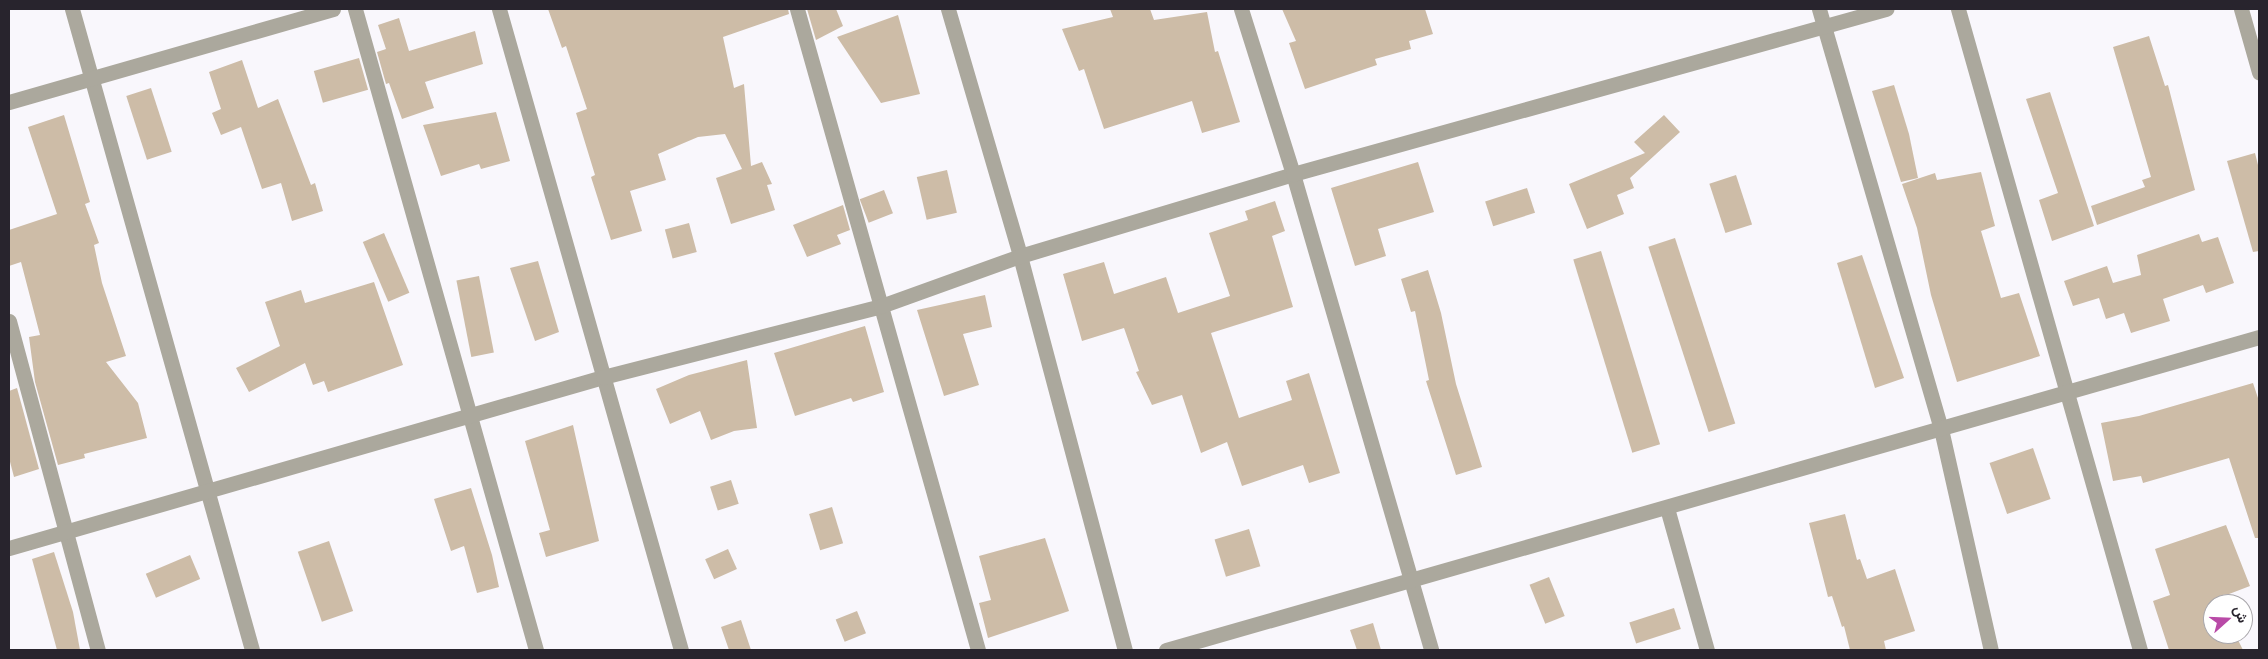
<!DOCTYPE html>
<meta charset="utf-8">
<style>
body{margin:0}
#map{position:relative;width:2268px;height:659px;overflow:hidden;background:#f9f7fc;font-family:"Noto Sans",Vazirmatn,sans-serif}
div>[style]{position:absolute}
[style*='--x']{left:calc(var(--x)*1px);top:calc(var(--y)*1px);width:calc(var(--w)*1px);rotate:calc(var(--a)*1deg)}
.building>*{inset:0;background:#cdbca7;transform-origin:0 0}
.minor>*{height:15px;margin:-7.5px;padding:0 7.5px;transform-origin:7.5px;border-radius:7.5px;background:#aba89d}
span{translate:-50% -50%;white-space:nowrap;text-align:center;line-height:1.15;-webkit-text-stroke:4.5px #fff;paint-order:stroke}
.frame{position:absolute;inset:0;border:10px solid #28242d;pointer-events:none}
.north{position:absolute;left:2203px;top:594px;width:50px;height:50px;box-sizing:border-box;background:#fff;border:1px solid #a9a7ab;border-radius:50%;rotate:70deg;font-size:14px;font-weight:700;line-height:20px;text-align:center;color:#28242d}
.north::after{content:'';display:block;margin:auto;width:18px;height:22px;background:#b94aa7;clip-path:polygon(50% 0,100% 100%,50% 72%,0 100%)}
</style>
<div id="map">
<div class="building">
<div style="clip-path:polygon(548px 9px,788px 9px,789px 14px,723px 37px,734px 88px,744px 84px,751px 166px,762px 162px,772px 184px,767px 185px,775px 210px,731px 224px,716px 178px,742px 169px,725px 134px,698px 137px,658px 154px,666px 180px,630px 191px,642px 231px,611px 240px,591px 177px,595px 175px,576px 113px,587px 109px,566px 46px,562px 48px)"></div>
<div style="clip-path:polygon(807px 9px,836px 9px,843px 26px,816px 40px)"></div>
<div style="clip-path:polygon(1110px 9px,1150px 9px,1154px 20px,1207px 12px,1215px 52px,1218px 51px,1240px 122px,1202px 133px,1192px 101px,1104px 129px,1084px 69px,1079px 71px,1062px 29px,1113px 17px)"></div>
<div style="clip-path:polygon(1282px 9px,1425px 9px,1433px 34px,1409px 41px,1411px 49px,1375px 59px,1377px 65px,1305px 89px,1289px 43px,1296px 41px)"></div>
<div style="clip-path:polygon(898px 15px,920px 94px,881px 103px,837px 37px)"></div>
<div style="clip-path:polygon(399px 18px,409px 51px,475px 31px,483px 64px,425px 82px,434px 108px,402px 119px,389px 83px,386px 84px,377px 52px,386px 49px,378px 25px)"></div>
<div style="clip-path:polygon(2149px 36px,2165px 86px,2168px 85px,2195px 190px,2097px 225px,2091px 206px,2145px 187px,2142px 180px,2151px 177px,2113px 47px)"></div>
<div style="left:359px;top:58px;width:33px;height:47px;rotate:74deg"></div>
<div style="clip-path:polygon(242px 60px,258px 108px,278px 99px,311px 185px,315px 183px,323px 211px,292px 221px,281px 183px,262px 189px,241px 127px,221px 135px,212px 113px,221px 109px,209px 72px)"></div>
<div style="clip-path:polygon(1894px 85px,1909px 134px,1918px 178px,1901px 182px,1872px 91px)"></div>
<div style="left:151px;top:88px;width:67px;height:26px;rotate:72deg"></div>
<div style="clip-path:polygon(2050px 92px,2094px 226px,2052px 241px,2039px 200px,2058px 193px,2026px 99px)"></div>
<div style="clip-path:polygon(496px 112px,510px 161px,481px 169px,479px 164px,441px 176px,423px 125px)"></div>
<div style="clip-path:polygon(64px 115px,90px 202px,85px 204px,99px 243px,94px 245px,102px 283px,126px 356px,106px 362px,138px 403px,147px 438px,84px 454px,85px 458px,58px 465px,35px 382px,29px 337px,40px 335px,21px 262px,9px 266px,9px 230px,57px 214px,28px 127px)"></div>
<div style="clip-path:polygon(1664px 115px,1680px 132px,1630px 178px,1634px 188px,1617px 195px,1624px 214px,1587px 229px,1569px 184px,1645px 153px,1634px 142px)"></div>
<div style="clip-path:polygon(2255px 153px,2259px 169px,2259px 251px,2253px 252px,2227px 161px)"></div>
<div style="clip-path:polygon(1418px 162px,1434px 212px,1378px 229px,1386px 256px,1355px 266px,1331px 188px)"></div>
<div style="left:947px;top:170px;width:44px;height:31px;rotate:77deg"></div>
<div style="clip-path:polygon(1981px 172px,1995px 226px,1981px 231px,2001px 298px,2019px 293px,2040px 356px,1957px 382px,1931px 295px,1917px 228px,1902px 184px,1935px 173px,1937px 180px)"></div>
<div style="left:1736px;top:175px;width:52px;height:28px;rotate:72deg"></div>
<div style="left:1527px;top:188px;width:26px;height:44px;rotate:72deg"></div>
<div style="left:884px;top:190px;width:25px;height:26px;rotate:69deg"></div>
<div style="clip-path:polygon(1275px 201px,1285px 231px,1272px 236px,1293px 307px,1211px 333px,1239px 418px,1292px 400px,1286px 381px,1309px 373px,1340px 473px,1309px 483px,1303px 465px,1242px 486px,1227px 442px,1201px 453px,1182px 395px,1152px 405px,1136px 372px,1139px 371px,1124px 328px,1082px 341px,1063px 274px,1104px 262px,1114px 294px,1166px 277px,1178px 313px,1230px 296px,1209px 233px,1248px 220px,1245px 211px)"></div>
<div style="clip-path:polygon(843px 205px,850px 230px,837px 235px,841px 244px,807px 257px,793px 225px)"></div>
<div style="left:689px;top:223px;width:30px;height:25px;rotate:75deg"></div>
<div style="left:384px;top:233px;width:65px;height:23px;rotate:67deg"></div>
<div style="clip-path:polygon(2199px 234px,2202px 242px,2218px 237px,2234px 283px,2206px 293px,2203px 285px,2163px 299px,2170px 321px,2131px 333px,2124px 313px,2106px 319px,2099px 298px,2073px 306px,2064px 281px,2107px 266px,2113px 283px,2141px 275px,2137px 255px)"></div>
<div style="left:1675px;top:238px;width:195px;height:28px;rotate:72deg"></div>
<div style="left:1601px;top:251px;width:202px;height:29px;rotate:73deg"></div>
<div style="clip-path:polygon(1862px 255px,1904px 378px,1875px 388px,1837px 263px)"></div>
<div style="clip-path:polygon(538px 261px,559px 332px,535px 341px,510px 268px)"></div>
<div style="clip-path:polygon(1428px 270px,1441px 313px,1456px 384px,1482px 467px,1456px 475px,1426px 381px,1429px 380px,1415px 311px,1411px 312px,1401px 279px)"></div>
<div style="left:479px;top:276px;width:78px;height:23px;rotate:79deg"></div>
<div style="clip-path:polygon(374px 282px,403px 365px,328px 392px,324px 381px,313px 385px,305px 363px,249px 392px,236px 368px,280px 346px,265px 302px,301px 290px,305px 303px)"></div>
<div style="clip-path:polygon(985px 295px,992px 327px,963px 334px,979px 385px,944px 396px,917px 310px)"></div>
<div style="clip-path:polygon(865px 326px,884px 392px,853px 402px,851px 398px,795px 416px,774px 353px)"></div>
<div style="clip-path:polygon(747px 360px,757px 428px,734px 431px,711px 440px,700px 411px,670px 424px,656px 389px,689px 375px)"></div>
<div style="clip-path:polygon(2253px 383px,2259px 401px,2259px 538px,2255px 538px,2229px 458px,2143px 483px,2141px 476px,2113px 481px,2101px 423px,2139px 416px)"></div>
<div style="clip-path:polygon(17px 388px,39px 469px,14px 477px,9px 458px,9px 391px)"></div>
<div style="clip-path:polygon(573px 425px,599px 541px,546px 557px,539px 533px,550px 530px,525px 441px)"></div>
<div style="left:2033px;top:448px;width:54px;height:46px;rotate:71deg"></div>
<div style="left:731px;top:480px;width:25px;height:22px;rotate:72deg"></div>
<div style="clip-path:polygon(471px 488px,492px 555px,499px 587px,477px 593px,464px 546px,451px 551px,434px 499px)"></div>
<div style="left:832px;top:507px;width:38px;height:24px;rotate:73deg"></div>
<div style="clip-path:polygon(1845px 514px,1857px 560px,1860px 559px,1867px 579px,1895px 569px,1915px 631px,1884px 641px,1886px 650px,1850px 650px,1844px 626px,1842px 627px,1832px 596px,1828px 597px,1809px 523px)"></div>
<div style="clip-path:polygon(2226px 525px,2250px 586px,2216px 599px,2218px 604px,2213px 604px,2213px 634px,2235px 634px,2243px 650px,2169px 650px,2153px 601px,2170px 595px,2155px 549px)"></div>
<div style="left:1249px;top:529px;width:39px;height:36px;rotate:73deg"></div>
<div style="clip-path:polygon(1045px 538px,1069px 611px,988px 638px,979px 603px,991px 600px,979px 556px)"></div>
<div style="left:329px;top:541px;width:74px;height:33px;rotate:71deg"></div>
<div style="left:728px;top:549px;width:22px;height:25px;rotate:66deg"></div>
<div style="clip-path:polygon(54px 552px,73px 612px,80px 650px,57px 650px,32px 559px)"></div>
<div style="left:190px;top:555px;width:26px;height:48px;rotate:67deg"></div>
<div style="left:1549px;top:577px;width:42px;height:21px;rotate:68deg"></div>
<div style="left:1674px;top:608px;width:22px;height:47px;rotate:72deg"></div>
<div style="left:857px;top:611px;width:24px;height:23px;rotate:68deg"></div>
<div style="clip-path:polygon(741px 620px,751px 650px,729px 650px,721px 627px)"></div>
<div style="clip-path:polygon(1373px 623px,1381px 650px,1357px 650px,1350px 630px)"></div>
</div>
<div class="minor">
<div style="--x:72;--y:9;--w:666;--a:74.31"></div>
<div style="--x:355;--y:9;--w:666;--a:74.23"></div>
<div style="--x:499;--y:9;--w:666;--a:74.15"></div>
<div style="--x:797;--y:9;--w:666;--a:74.23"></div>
<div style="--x:948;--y:9;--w:257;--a:73.7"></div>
<div style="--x:1020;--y:256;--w:408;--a:75.1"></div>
<div style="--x:1241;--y:9;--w:173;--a:72.5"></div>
<div style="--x:1293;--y:174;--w:496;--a:73.8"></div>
<div style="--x:1819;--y:9;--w:437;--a:73.8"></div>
<div style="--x:1941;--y:429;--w:227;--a:77.3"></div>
<div style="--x:1958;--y:9;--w:666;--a:74.15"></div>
<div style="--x:2241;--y:9;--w:66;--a:74.1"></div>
<div style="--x:9;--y:102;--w:337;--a:-16"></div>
<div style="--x:9;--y:321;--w:341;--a:74.9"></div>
<div style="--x:1667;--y:508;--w:148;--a:74.3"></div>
<div style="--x:9;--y:548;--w:618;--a:-16.06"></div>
<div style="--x:603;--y:377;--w:287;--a:-14.3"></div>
<div style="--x:881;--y:306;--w:148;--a:-19.8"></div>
<div style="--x:1020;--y:256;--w:285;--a:-16.7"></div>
<div style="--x:1293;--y:174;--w:616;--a:-15.55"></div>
<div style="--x:1166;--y:650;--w:1137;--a:-15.98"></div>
</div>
<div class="frame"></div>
<div class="north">ش</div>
</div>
